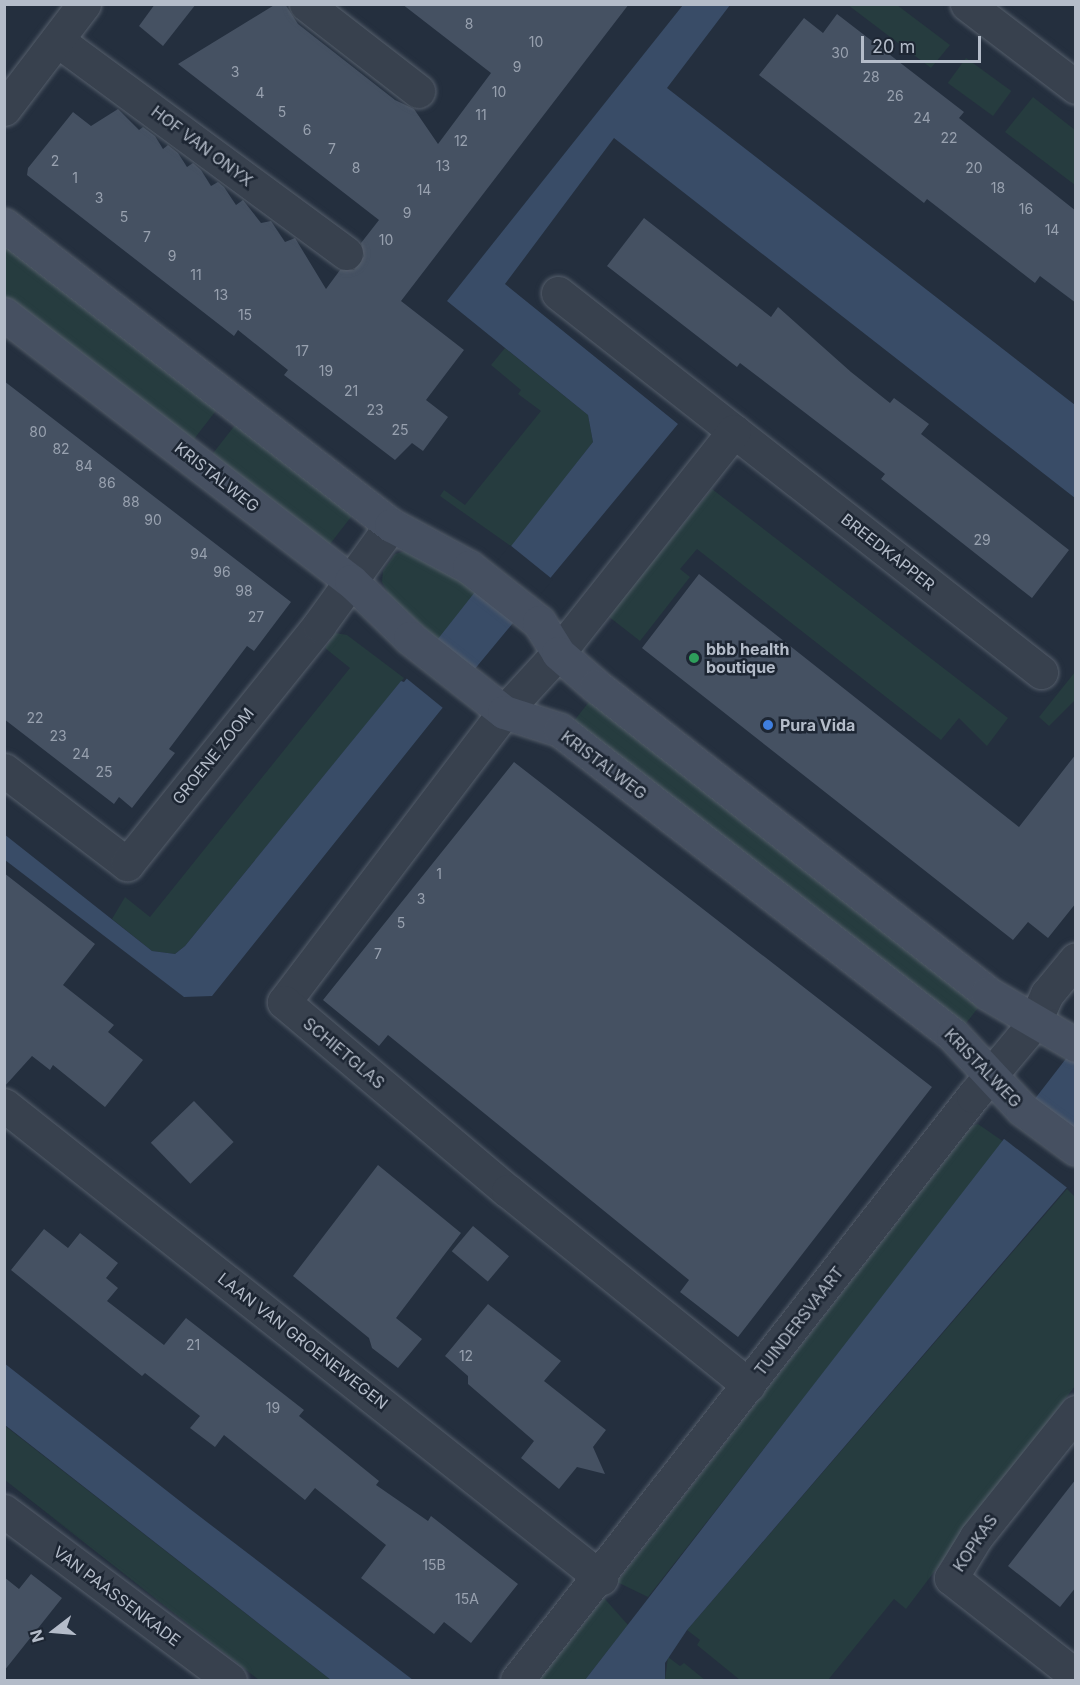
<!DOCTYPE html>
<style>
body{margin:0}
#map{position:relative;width:1080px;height:1685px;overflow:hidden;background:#242f3e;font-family:Inter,sans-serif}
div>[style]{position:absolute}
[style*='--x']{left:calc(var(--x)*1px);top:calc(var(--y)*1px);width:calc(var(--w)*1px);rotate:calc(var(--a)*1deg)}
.green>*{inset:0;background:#263c3f;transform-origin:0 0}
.water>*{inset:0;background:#394c67}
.pier>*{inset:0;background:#242f3e;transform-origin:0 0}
.building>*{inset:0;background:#455162;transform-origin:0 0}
.roads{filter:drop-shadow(0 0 2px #565f6c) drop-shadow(0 0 2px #565f6c)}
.street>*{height:33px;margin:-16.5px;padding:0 16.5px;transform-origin:16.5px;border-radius:16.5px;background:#38414e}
.secondary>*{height:33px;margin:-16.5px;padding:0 16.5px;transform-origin:16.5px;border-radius:16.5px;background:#465061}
.dots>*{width:16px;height:16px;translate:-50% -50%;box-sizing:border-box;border:3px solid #1d2633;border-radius:50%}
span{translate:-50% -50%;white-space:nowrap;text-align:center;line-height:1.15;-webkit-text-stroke:5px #1d2633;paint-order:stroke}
.number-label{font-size:14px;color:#98a1af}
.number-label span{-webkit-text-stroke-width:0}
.street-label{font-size:16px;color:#b4bcc9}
.poi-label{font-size:16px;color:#b4bcc9;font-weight:700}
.left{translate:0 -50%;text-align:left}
.frame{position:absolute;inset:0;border:6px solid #b4bcc9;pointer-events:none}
.north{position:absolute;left:24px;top:1601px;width:60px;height:60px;-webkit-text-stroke:4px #1d2633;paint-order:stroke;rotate:254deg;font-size:16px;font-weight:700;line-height:24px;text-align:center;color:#b4bcc9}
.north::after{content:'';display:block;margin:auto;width:21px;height:27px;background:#b4bcc9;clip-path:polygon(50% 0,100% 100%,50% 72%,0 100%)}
.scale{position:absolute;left:861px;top:36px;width:120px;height:27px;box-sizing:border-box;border:3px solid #b4bcc9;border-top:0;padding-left:8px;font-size:18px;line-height:21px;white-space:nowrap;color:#b4bcc9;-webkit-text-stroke:4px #1d2633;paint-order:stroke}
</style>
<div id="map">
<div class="green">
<div style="clip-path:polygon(848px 5px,897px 5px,950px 45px,931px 68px)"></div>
<div style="left:966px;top:58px;width:56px;height:31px;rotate:36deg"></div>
<div style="clip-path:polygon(1033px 97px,1075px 130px,1075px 185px,1005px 132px)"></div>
<div style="clip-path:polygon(4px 238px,218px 408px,191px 443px,5px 302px)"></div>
<div style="clip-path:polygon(505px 348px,588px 415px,593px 442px,512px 547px,440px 496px,444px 490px,465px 505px,541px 411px,518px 394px,521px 390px,491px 365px)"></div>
<div style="left:239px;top:420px;width:148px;height:47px;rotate:38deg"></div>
<div style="clip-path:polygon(712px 489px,1008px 718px,987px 746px,959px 718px,941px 740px,697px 549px,680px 569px,690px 577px,640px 641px,608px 616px)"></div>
<div style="clip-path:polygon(405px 551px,418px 554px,477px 591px,438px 640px,389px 595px,382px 582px,383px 571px,395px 554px)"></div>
<div style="clip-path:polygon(335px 633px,347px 635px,404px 678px,185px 946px,175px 954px,152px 951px,112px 919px,125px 897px,150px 917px,350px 668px,325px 648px)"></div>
<div style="clip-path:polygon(1075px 672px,1075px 700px,1049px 726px,1039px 717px)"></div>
<div style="left:592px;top:698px;width:495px;height:35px;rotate:38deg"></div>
<div style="clip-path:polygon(978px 1124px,1004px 1142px,648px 1597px,617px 1582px,972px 1126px)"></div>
<div style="clip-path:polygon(1067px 1189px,1075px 1197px,1075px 1386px,906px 1609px,894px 1599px,828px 1680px,740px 1680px,697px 1645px,700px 1640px,687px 1630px)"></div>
<div style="clip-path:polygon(4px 1425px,331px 1680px,259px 1680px,5px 1480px)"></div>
<div style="clip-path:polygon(604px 1598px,628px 1625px,585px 1680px,539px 1680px)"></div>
<div style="clip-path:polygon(668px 1657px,680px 1666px,684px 1663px,705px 1680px,665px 1680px)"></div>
</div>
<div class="water">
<div style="clip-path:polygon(683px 5px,730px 5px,667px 88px,1075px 405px,1075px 498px,614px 138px,505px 284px,678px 424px,440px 711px,212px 996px,184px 997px,5px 860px,4px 834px,152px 951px,175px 954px,185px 946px,401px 681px,404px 682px,593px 442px,588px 415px,447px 301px)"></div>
<div style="clip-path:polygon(1075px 1047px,1075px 1178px,687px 1630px,665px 1663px,665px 1680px,585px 1680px)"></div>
<div style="clip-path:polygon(4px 1363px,190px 1509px,413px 1680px,331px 1680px,5px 1425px)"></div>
</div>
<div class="pier">
<div style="left:510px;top:545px;width:55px;height:56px;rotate:39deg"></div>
<div style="left:436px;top:638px;width:53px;height:50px;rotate:39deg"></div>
<div style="clip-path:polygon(1033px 1099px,1075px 1132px,1076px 1183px,1070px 1190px,1003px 1138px)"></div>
</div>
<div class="building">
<div style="clip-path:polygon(155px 4px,196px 4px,163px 46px,139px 26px)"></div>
<div style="clip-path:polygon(276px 4px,285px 4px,298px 24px,395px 100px,414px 109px,438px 144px,491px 73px,402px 4px,629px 4px,401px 301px,464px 350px,426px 400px,448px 417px,423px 451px,412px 443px,395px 460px,284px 375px,288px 370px,238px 330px,234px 336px,27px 175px,28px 168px,73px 112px,91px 126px,118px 109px,139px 130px,143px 127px,155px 136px,163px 149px,168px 145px,178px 153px,187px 167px,193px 163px,201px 170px,211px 186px,218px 182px,224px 187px,236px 205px,243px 200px,261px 223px,271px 221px,285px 242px,295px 238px,326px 289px,340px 270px,354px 270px,364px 256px,361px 243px,379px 220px,178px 64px)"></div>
<div style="clip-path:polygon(837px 14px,964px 112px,959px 118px,1076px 211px,1076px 303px,1040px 276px,1035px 283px,927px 199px,924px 203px,759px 75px,804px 18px,823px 33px)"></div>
<div style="clip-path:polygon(644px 218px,771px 317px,778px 307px,851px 372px,890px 403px,894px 398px,929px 424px,921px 434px,1069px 550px,1032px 598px,881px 479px,885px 474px,740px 363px,737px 367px,607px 266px)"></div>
<div style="clip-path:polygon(4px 381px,291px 602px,254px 651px,247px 646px,169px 749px,175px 753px,132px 808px,119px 797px,114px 804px,4px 719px)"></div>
<div style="clip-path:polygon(699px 574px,1019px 827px,1076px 754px,1076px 903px,1048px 938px,1028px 922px,1013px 940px,642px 648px)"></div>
<div style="clip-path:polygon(514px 762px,932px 1087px,738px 1337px,680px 1292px,689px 1280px,388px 1035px,379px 1046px,323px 1000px)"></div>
<div style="clip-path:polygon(4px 873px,95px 944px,63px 985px,114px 1025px,108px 1032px,143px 1060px,105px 1107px,53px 1065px,50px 1070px,32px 1056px,4px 1087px)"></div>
<div style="left:194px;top:1101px;width:57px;height:60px;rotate:46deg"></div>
<div style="clip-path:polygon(378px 1165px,461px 1233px,396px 1318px,422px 1339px,398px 1368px,372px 1348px,369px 1338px,293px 1276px)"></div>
<div style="left:473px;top:1226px;width:47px;height:33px;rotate:40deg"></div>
<div style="clip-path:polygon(44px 1229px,68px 1248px,80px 1233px,118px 1263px,106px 1278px,118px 1288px,107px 1301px,164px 1345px,186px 1318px,304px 1410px,299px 1416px,379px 1481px,376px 1485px,428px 1521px,431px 1516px,518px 1584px,471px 1643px,444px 1622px,434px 1634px,361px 1578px,386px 1545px,315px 1488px,305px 1500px,224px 1435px,215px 1447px,190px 1428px,200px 1416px,145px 1373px,142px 1376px,11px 1270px)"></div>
<div style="clip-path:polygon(488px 1304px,561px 1361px,544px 1381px,606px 1430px,593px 1447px,605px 1474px,577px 1467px,559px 1489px,521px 1458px,534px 1441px,468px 1384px,468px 1376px,445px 1356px)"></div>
<div style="clip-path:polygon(1076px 1479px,1076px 1587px,1060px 1607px,1008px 1566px)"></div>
<div style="clip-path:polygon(31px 1574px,62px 1598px,4px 1671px,4px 1577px,19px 1589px)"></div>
</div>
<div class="roads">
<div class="street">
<div style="--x:306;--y:4;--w:142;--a:37.8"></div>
<div style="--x:967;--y:4;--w:137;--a:37.3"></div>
<div style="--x:57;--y:40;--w:359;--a:36.4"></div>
<div style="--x:4;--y:109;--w:132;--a:-52.7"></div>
<div style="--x:558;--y:293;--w:614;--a:38.12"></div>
<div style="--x:734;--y:431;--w:283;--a:128.4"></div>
<div style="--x:558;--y:653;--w:80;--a:132.5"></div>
<div style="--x:504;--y:712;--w:364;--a:127.2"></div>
<div style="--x:284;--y:1002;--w:293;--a:40.2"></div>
<div style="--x:508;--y:1191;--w:309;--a:38.9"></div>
<div style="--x:4;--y:770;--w:155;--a:37.4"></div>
<div style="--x:127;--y:864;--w:307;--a:-51.2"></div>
<div style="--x:319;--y:625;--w:123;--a:-54.2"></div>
<div style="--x:4;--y:1105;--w:762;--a:38.39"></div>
<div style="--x:1076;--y:1412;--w:160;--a:128.7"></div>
<div style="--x:976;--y:1537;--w:48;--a:121.4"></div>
<div style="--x:951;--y:1578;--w:159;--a:38.1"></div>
<div style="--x:4;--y:1511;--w:282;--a:36.8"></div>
<div style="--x:517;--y:1680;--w:741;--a:-52.02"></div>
<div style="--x:973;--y:1096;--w:95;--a:-50.1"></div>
<div style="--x:1034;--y:1023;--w:32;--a:-66"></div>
<div style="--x:1047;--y:994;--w:45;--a:-50.4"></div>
</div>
<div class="secondary">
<div style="--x:4;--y:225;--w:490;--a:37.8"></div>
<div style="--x:391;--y:525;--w:89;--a:28.3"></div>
<div style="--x:469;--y:567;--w:89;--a:38.2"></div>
<div style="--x:539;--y:622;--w:36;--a:58"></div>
<div style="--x:558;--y:653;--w:50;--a:41"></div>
<div style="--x:596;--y:686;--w:497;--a:38.1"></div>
<div style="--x:987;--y:993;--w:103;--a:30.3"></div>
<div style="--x:4;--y:314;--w:438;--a:37.6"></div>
<div style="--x:351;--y:581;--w:82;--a:44"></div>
<div style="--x:410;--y:638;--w:120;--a:38.2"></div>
<div style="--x:504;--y:712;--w:59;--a:17.8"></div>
<div style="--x:560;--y:730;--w:497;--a:37.8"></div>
<div style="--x:953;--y:1035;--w:101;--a:47"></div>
<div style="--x:1022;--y:1109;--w:67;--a:36.5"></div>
</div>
</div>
<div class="dots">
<div style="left:694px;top:658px;background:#2e9e5b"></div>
<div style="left:768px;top:725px;background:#3f7fe0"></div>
</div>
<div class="number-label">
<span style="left:469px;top:24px">8</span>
<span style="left:536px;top:42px">10</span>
<span style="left:840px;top:53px">30</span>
<span style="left:517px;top:67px">9</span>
<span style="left:235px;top:72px">3</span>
<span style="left:871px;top:77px">28</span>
<span style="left:499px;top:92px">10</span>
<span style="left:260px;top:93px">4</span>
<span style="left:895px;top:96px">26</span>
<span style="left:282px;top:112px">5</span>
<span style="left:481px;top:115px">11</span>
<span style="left:922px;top:118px">24</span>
<span style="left:307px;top:130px">6</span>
<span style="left:949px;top:138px">22</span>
<span style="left:461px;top:141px">12</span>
<span style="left:332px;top:149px">7</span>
<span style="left:55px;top:161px">2</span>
<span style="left:443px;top:166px">13</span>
<span style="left:356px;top:168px">8</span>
<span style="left:974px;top:168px">20</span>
<span style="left:75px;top:178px">1</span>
<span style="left:998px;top:188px">18</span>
<span style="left:424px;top:190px">14</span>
<span style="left:99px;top:198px">3</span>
<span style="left:1026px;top:209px">16</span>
<span style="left:407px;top:213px">9</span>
<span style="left:124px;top:217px">5</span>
<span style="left:1052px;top:230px">14</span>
<span style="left:147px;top:237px">7</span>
<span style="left:386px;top:240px">10</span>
<span style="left:172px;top:256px">9</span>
<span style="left:196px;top:275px">11</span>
<span style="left:221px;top:295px">13</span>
<span style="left:245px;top:315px">15</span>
<span style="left:302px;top:351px">17</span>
<span style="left:326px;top:371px">19</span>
<span style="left:351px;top:391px">21</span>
<span style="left:375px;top:410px">23</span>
<span style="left:400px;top:430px">25</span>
<span style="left:38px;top:432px">80</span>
<span style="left:61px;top:449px">82</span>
<span style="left:84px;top:466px">84</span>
<span style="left:107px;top:483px">86</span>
<span style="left:131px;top:502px">88</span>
<span style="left:153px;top:520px">90</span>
<span style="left:982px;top:540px">29</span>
<span style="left:199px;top:554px">94</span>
<span style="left:222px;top:572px">96</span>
<span style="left:244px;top:591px">98</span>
<span style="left:256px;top:617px">27</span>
<span style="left:35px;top:718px">22</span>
<span style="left:58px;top:736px">23</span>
<span style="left:81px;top:754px">24</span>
<span style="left:104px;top:772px">25</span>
<span style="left:439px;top:874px">1</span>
<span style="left:421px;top:899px">3</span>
<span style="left:401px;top:923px">5</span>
<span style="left:378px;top:954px">7</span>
<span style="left:193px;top:1345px">21</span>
<span style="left:466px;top:1356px">12</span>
<span style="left:273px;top:1408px">19</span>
<span style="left:434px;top:1565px">15B</span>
<span style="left:467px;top:1599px">15A</span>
</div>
<div class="street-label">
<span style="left:202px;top:146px;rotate:37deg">HOF VAN ONYX</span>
<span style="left:217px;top:477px;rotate:38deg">KRISTALWEG</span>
<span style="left:888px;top:552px;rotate:38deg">BREEDKAPPER</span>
<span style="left:213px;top:756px;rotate:-51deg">GROENE ZOOM</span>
<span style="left:604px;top:765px;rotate:37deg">KRISTALWEG</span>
<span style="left:344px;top:1053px;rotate:40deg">SCHIETGLAS</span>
<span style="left:983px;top:1068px;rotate:46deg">KRISTALWEG</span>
<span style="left:799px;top:1321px;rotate:-52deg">TUINDERSVAART</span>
<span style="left:303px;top:1341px;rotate:38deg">LAAN VAN GROENEWEGEN</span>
<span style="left:975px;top:1543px;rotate:-56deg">KOPKAS</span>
<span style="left:117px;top:1596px;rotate:37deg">VAN PAASSENKADE</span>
</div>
<div class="poi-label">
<span class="left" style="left:706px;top:658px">bbb health<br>boutique</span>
<span class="left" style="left:780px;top:725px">Pura Vida</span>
</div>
<div class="frame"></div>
<div class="north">N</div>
<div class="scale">20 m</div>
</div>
